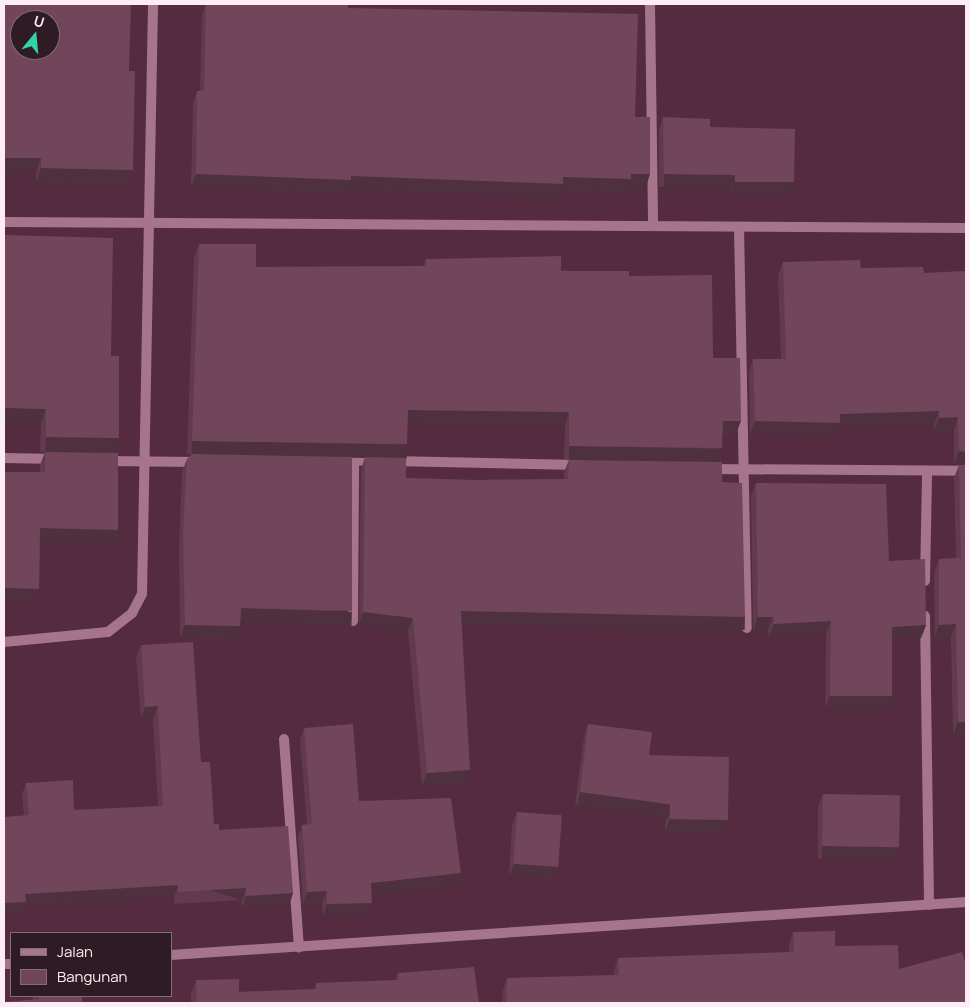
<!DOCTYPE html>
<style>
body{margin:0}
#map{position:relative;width:970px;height:1007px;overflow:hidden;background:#542b3f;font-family:Manrope,sans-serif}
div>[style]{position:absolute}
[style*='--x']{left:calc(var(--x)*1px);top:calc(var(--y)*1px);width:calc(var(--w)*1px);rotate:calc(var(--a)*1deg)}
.minor>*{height:10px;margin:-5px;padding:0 5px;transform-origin:5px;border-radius:5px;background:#a6748b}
.wall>*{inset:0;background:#613b4d}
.shaded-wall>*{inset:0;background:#4f303f;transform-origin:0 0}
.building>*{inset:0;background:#71455a;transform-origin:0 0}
span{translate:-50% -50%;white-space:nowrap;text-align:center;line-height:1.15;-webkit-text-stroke:4.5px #2e1b23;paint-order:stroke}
.frame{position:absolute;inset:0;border:5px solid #fdecf3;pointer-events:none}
.legend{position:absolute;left:10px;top:932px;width:162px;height:65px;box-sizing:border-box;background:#2e1b23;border:1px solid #816f76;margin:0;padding:6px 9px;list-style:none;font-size:15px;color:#fdecf3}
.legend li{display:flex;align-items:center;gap:10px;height:25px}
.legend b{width:25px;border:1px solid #816f76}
.north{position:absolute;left:10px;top:10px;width:50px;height:50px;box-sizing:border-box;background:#2e1b23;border:1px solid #816f76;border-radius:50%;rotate:17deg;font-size:14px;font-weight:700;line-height:20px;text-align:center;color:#fdecf3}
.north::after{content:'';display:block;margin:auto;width:18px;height:22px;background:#31d4a9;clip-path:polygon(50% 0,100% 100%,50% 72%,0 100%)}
</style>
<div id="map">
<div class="minor">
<div style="--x:650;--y:4;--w:222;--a:89.2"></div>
<div style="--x:4;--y:222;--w:962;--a:0.36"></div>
<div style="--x:739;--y:227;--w:401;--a:88.9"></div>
<div style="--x:4;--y:458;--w:52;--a:1.1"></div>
<div style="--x:340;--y:460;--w:38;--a:2"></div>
<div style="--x:105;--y:461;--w:93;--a:0.6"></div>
<div style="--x:392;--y:461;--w:188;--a:1.2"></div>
<div style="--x:710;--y:469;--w:256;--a:0.4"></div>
<div style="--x:925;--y:581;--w:108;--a:-88.9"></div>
<div style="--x:925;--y:616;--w:289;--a:89.2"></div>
<div style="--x:353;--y:621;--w:161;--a:-89.6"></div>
<div style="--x:4;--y:642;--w:104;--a:-5.5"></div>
<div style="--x:108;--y:632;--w:31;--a:-38"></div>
<div style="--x:132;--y:613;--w:21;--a:-62"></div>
<div style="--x:142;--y:594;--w:590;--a:-88.93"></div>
<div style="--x:284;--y:739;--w:209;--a:85.9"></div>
<div style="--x:171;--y:955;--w:797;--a:-3.81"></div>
<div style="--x:4;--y:964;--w:7;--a:0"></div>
</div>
<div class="wall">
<div style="clip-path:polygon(4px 4px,129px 71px,133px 170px,127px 185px,36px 182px,36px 172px,4px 173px)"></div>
<div style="clip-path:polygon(206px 4px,348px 4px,348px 8px,635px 117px,646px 187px,628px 187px,626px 192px,561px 190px,558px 197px,348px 189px,347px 193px,191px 187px,193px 104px,197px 91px,200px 91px,202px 14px)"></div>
<div style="clip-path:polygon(663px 117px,710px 127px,789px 195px,730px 195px,731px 188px,659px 187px,659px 130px)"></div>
<div style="clip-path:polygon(199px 244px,256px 267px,423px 266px,426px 259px,629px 276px,713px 358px,736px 434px,722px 434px,717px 461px,564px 459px,565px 425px,480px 424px,407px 423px,402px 456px,187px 454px,194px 257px)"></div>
<div style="clip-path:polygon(783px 262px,924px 273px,966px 271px,966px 735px,953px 735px,951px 637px,935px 638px,934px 572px,939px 559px,956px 558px,954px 478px,959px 465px,965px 465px,954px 464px,954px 430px,934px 431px,934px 424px,838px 427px,835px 436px,750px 434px,749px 372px,753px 359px,781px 359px,778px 275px)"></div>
<div style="clip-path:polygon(111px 356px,119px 438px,114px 453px,40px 452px,41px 423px,4px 423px)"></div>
<div style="clip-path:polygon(45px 452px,113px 543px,40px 541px,39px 589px,34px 602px,40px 465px)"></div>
<div style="clip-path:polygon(365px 457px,406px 478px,474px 480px,564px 479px,564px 472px,569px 460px,722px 482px,745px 617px,740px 629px,462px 624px,465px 783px,422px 786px,408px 631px,359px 624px,361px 470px)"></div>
<div style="clip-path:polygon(187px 459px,347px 624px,240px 621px,240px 626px,236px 639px,180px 638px,179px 546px,182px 472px)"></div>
<div style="clip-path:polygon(756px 483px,889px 561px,926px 625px,921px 638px,892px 639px,892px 696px,888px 709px,825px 708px,826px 634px,769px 637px,768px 630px,753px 630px,751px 496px)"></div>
<div style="clip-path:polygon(141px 645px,201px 762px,214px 824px,219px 830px,293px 893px,289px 905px,242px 908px,242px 900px,174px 904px,174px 897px,24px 905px,21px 914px,24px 816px,22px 794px,26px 783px,74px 810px,158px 806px,153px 718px,141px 718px,136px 657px)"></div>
<div style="clip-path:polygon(588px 724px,649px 755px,723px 833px,665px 832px,666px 817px,575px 805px,584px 737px)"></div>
<div style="clip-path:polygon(304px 728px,359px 801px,456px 885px,371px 895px,372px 903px,367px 915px,323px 916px,322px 903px,303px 904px,298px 837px,302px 825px,307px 824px,300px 740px)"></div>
<div style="clip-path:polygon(823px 794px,899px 848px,894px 861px,818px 859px,818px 807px)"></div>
<div style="clip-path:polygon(517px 812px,554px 879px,509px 876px,512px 825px)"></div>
<div style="clip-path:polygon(793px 932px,899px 969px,966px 1003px,502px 1003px,503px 990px,507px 978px,614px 975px,614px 970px,618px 958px,789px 952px,789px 945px)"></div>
<div style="clip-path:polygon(398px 973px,479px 1003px,191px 1003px,191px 994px,196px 980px,239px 992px,314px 989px,316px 983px,395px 980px)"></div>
<div style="clip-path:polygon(33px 996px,82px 996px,33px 1000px)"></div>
</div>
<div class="shaded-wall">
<div style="clip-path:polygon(4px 158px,41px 158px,36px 172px,4px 173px)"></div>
<div style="clip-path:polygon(41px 168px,133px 170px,127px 185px,36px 182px)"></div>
<div style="clip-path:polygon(196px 174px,351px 176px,563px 177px,631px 174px,650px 174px,646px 187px,628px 187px,626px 192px,561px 190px,558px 197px,348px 189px,347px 193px,191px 187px)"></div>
<div style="left:664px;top:174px;width:71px;height:14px;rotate:1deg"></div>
<div style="clip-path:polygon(735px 182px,794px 182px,789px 195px,730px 195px)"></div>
<div style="clip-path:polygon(4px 408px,46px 409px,41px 423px,4px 423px)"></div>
<div style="clip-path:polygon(408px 410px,484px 411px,569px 412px,565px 425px,403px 423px)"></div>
<div style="clip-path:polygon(939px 411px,934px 424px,838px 427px,835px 436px,750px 434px,755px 421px,840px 414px)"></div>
<div style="clip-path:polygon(958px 417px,954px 430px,934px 431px,939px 418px)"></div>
<div style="clip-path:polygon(723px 421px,741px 421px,736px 434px,718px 433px)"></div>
<div style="left:46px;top:437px;width:73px;height:16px;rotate:1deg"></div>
<div style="left:192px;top:441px;width:215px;height:14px;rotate:1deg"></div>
<div style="left:569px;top:446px;width:153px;height:14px;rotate:1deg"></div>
<div style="clip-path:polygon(959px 451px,966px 452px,966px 465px,954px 464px)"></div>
<div style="left:40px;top:528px;width:78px;height:14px;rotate:1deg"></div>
<div style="clip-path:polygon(4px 588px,39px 589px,34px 602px,4px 601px)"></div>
<div style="left:241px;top:608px;width:111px;height:14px;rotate:2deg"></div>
<div style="left:461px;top:611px;width:284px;height:14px;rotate:1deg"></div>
<div style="clip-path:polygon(363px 612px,413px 618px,408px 631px,359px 624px)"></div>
<div style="clip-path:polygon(758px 617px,773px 617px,768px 630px,753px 630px)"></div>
<div style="clip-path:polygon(831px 621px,826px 634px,769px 637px,774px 624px)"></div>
<div style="clip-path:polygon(956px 624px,951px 637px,935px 638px,939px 625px)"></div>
<div style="clip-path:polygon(185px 625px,240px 626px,236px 639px,180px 638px)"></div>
<div style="clip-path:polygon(926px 625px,921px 638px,887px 640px,892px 627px)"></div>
<div style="clip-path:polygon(830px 696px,892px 696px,888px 709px,825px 708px)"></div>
<div style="clip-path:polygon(158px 706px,153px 718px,141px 718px,145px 707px)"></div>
<div style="clip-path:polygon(958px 722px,966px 722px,966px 735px,953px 735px)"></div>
<div style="clip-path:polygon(470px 770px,465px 783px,422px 786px,427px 773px)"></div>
<div style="left:580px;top:792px;width:91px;height:14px;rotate:8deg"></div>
<div style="clip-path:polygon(670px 819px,728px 820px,723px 833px,665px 832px)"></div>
<div style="left:822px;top:846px;width:77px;height:14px;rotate:1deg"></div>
<div style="clip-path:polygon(514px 864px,559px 866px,554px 879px,509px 876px)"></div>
<div style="clip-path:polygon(461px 873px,456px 885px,366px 896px,371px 883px)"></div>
<div style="clip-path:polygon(178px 885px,174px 897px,24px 905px,21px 914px,4px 915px,4px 903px,25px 894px)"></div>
<div style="left:246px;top:888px;width:13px;height:68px;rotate:108deg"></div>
<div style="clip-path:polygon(327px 891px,322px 903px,303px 904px,307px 892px)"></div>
<div style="clip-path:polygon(293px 893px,289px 905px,242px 908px,246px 896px)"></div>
<div style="clip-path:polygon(372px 903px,367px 915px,323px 916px,327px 904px)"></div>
<div style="clip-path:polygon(856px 1002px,856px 1003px,813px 1003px)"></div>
</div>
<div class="building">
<div style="clip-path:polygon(evenodd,4px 4px,131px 4px,129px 71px,135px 71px,133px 170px,41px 168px,41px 158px,4px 158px,4px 4px,20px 20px,50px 20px,50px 50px,20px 50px,20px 20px)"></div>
<div style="clip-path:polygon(206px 4px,348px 4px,348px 8px,638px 14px,635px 117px,650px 117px,650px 174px,631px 174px,631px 179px,563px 177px,563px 184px,351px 176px,351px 180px,196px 174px,197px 91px,204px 91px)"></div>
<div style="clip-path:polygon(663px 117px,710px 119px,710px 127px,795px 129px,794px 182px,735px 182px,735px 175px,664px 174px)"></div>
<div style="clip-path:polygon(4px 235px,113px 238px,111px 356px,119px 356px,119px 438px,46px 437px,46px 409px,4px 408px)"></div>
<div style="clip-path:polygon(199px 244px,256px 244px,256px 267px,426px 266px,426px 259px,561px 256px,561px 271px,629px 271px,629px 276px,712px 275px,713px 358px,740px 358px,741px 421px,723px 421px,722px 448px,569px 446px,569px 412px,484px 411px,408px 410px,407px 444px,192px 441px)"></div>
<div style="clip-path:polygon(860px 260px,861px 268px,923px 267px,924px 273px,966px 271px,966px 452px,959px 451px,958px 417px,939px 418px,939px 411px,840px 414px,840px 423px,755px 421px,753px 359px,786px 359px,783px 262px)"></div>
<div style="clip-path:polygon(45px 452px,118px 453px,118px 530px,40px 528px,39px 589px,4px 588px,4px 472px,45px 472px)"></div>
<div style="clip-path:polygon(192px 454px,352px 457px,352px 611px,241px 608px,240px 626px,185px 625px,183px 533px,187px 459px)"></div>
<div style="clip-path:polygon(365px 457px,406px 458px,406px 478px,474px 480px,568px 479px,569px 460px,722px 462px,722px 482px,742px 483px,745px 617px,461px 611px,470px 770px,427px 773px,413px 618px,363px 612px)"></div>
<div style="clip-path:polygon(959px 465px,966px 465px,966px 722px,958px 722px,956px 624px,939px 625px,939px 559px,961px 558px)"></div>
<div style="clip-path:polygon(756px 483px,886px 484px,889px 561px,925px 559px,926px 625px,892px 627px,892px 696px,830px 696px,831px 621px,774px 624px,773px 617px,758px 617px)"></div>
<div style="clip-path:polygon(193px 642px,201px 762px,210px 762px,214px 824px,219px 824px,219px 830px,288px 826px,293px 893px,246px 896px,246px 888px,178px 892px,178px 885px,25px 894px,26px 902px,4px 903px,4px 817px,29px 815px,26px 783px,73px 780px,74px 810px,163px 806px,158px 706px,145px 707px,141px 645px)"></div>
<div style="clip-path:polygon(353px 724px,359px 801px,451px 798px,461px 873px,371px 883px,372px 903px,327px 904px,327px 891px,307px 892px,302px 825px,312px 824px,304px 728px)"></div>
<div style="clip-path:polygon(588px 724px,652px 732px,649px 755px,729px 757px,728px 820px,670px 819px,670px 804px,580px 792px)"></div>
<div style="left:823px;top:794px;width:77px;height:52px;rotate:1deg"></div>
<div style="left:517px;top:812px;width:45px;height:52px;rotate:4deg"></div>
<div style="clip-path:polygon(835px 931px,835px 946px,898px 945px,899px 969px,962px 952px,966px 965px,966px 1003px,856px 1003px,856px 1002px,813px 1003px,506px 1003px,507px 978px,619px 975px,618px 958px,794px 952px,793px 932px)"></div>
<div style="clip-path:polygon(474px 967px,479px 1003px,197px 1003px,196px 980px,239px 979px,239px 992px,316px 989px,316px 983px,399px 980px,398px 973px)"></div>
<div style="clip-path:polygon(39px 996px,82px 996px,82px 1003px,4px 1003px,4px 1002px,39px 999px)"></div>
</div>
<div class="frame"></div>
<ul class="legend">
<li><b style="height:6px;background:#a6748b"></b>Jalan</li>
<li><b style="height:14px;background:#71455a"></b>Bangunan</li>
</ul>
<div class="north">U</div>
</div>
